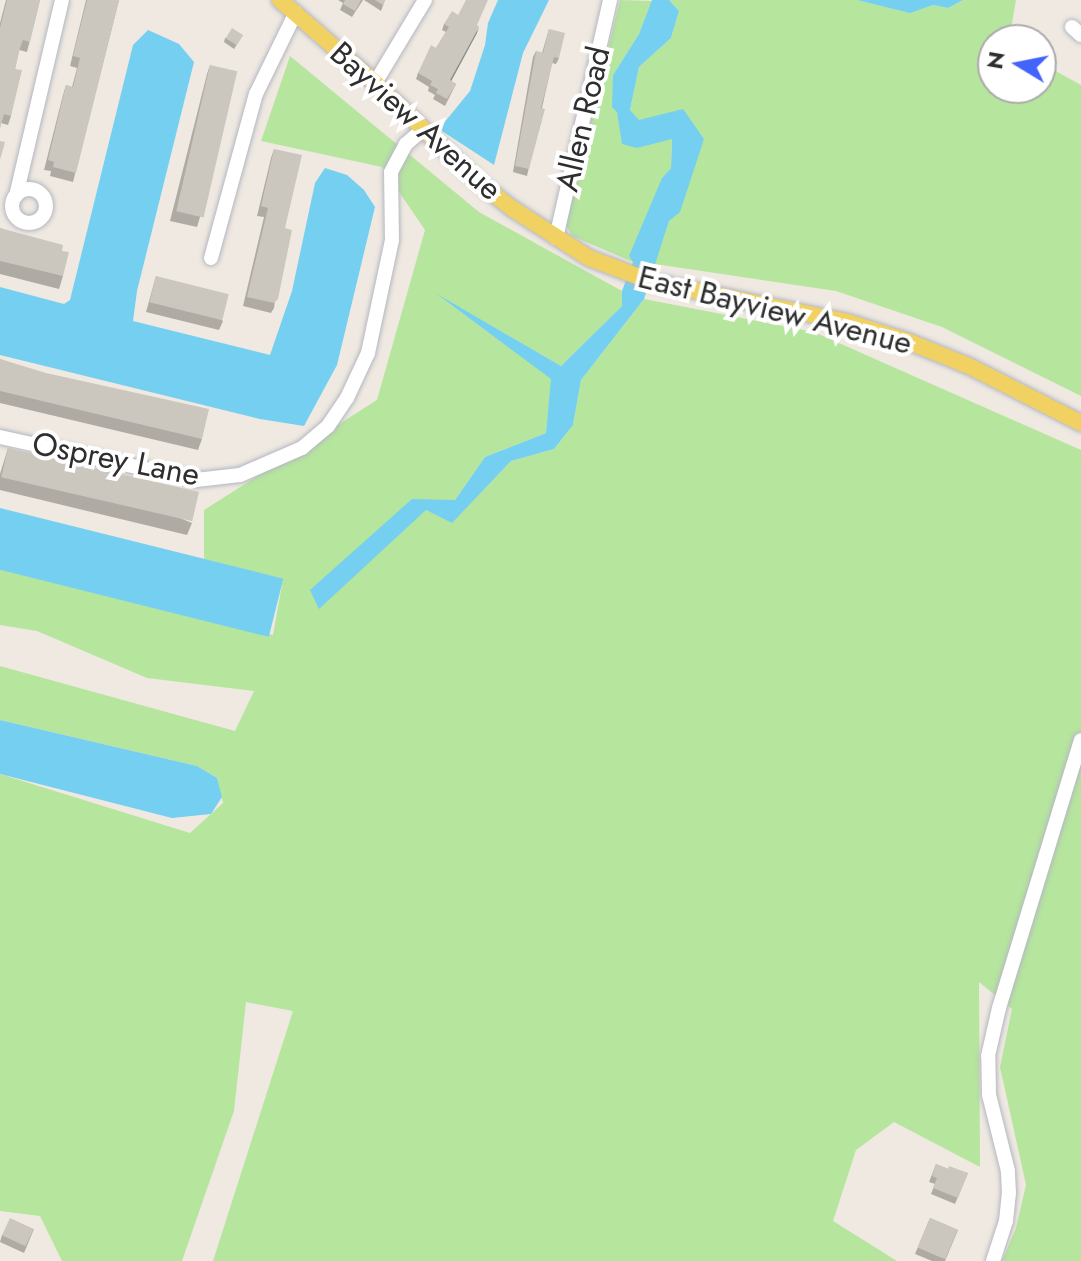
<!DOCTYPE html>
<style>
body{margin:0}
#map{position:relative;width:1081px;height:1261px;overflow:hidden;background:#efe9e1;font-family:Jost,sans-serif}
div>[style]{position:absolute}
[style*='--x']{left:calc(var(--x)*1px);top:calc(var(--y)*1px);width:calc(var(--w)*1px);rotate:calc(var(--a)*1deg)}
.green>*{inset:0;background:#b6e59e}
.water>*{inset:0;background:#75cff0;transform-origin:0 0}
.roads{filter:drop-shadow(0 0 2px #b4b7c1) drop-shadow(0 0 2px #b4b7c1)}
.minor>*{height:14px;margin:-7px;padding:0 7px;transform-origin:7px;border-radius:7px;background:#fff}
.minor>.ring{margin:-7px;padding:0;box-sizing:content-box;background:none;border:14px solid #fff;border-radius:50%}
.major>*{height:16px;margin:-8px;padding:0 8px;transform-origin:8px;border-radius:8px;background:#f2d163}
.wall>*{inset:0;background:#afaba4}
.shaded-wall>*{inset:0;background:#8e8b86}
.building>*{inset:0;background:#cbc7bf;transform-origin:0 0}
span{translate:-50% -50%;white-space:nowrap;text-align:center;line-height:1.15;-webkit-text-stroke:8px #fff;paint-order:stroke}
.street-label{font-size:32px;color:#2e2e2e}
.north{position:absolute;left:977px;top:24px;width:80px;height:80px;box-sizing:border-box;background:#fff;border:2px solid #ababab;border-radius:50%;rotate:280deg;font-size:22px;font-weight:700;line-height:32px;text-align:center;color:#2e2e2e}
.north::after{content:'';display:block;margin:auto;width:28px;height:36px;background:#4264fb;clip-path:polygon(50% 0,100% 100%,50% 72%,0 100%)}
</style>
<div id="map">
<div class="green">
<div style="clip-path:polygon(620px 0,652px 1px,639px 34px,613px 75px,617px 112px,637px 148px,672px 138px,671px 168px,662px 178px,633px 262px,572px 236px,565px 224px)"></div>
<div style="clip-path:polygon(669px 0,857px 0,910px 12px,933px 5px,948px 8px,963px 0,1016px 0,1009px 40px,993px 40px,993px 88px,1041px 88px,1041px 63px,1081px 85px,1081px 396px,942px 327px,836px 291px,655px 264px,669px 220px,704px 139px,698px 131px,639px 121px,630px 110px,639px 67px,671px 38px,679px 11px)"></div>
<div style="clip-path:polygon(290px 56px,479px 212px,622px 291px,622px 306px,561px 366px,446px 300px,552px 379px,546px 433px,485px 457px,455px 500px,426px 510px,452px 522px,511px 461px,554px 449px,573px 425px,581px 380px,644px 299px,814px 332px,1081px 450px,1081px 1261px,1002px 1261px,1016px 1228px,1026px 1185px,1000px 1067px,1012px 1009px,979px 982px,980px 1167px,894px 1122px,856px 1150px,833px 1221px,897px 1261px,213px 1261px,293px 1011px,246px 1002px,234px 1111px,182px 1261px,62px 1261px,40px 1216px,0 1211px,0 774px,190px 833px,223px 803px,217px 778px,197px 766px,0 720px,0 666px,235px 731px,254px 691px,147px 678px,37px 631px,0 625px,0 568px,273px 635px,283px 579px,204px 559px,204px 510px,377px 400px,425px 230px,382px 167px,261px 141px)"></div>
</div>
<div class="water">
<div style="clip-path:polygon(498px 0,549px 0,523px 53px,494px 165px,439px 129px,470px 91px,485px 45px,488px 23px)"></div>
<div style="clip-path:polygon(652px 0,669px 0,679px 11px,671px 38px,639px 67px,630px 110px,639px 120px,683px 109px,704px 139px,680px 212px,669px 221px,644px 299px,581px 380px,573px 425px,554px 449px,511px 461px,452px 523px,426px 510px,319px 609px,310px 590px,412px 499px,455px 500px,485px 457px,546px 433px,551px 379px,437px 294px,561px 366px,622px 306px,622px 291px,633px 262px,629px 256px,662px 178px,671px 168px,672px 139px,637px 148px,622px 144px,617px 112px,612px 107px,613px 75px,639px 34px)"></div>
<div style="clip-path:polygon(857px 0,963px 0,948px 8px,933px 5px,910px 13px)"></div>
<div style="clip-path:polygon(148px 30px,179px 44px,194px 62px,137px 291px,133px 321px,270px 355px,292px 291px,315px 183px,325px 168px,347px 175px,364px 190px,375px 207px,337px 365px,304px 426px,260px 419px,0 355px,0 287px,64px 304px,70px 300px,133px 45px)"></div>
<div style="left:0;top:508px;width:292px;height:60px;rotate:14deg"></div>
<div style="clip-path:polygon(0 720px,197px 766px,217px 778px,222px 797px,211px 814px,172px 818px,0 774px)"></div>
</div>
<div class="roads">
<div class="minor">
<div style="--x:1072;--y:27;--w:12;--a:42"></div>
<div style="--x:375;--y:83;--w:97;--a:-58.9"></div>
<div class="ring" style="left:12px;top:189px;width:20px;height:20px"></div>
<div style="--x:16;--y:196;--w:201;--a:-76.8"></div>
<div style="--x:556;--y:238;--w:244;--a:-77.2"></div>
<div style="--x:211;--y:258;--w:170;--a:-74.7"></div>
<div style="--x:256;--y:94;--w:91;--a:-64"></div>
<div style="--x:0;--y:437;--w:201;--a:12.4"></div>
<div style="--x:196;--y:480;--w:44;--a:-6.5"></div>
<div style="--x:240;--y:475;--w:68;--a:-23.5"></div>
<div style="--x:302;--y:448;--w:34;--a:-40"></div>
<div style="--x:328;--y:426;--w:34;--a:-56"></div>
<div style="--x:347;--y:398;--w:50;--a:-65"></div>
<div style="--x:368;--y:353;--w:116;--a:-78"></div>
<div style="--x:392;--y:240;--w:68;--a:-90.8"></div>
<div style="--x:391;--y:172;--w:32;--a:-62"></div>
<div style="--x:406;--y:144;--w:23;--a:-41"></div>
<div style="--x:993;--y:1261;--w:42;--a:-72"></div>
<div style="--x:1006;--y:1221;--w:28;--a:-84"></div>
<div style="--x:1009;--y:1193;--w:22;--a:-93"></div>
<div style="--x:1008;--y:1171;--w:78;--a:-104"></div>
<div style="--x:989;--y:1095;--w:39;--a:-91"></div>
<div style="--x:988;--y:1056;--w:49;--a:-77.1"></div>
<div style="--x:999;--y:1008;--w:280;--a:-73"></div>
</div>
<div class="major">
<div style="--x:280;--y:0;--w:126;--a:41.1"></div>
<div style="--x:375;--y:83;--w:148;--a:43.6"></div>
<div style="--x:482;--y:185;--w:39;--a:38"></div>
<div style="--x:513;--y:209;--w:90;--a:32.8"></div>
<div style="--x:589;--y:258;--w:68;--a:20.6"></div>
<div style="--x:653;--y:282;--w:199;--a:11.6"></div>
<div style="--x:848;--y:322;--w:62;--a:17.9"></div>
<div style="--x:907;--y:341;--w:67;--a:22"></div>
<div style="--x:969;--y:366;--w:126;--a:27"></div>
</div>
</div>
<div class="wall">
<div style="clip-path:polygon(6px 0,40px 0,27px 52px,19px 50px,15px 69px,11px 116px,8px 125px,1px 123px,0 128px,0 23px)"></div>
<div style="clip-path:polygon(86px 0,119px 0,73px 182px,50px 176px,51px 171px,44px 170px,63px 95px,66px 85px,72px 87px,77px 68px,70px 66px)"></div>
<div style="clip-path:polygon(338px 0,363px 0,352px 17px,340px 10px,343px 3px)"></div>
<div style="clip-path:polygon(364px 0,385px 0,381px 11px)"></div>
<div style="clip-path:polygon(458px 15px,477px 26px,477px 33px,451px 81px,456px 84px,445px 106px,433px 99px,435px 95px,428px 91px,429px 87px,416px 79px,418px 73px,436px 48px,446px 32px,442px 30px,444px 24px)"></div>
<div style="clip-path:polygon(549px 29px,559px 58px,556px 64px,552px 63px,527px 176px,513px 172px,533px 57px,536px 51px,542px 53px)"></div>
<div style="clip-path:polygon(243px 35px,234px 49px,224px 42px,225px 38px)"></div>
<div style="clip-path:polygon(210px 65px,200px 217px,197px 227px,170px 221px,207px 74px)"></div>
<div style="clip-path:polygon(274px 149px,285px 228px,274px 308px,271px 313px,243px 306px,264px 217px,257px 216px,271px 158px)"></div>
<div style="clip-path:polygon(0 228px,62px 251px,63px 276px,59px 289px,0 274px)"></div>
<div style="clip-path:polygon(156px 276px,223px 321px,219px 330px,146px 312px)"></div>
<div style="clip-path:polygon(0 359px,202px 439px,198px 450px,0 403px)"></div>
<div style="clip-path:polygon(8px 448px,192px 523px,187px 535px,0 490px,0 474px)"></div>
<div style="clip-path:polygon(936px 1164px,948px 1169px,968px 1173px,955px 1204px,931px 1194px,935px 1184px,929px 1182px)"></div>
<div style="clip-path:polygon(930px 1218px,958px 1230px,945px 1261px,932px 1261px,915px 1254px)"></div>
<div style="clip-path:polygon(34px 1229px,24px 1253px,0 1242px,2px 1235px)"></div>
</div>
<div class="shaded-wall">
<div style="clip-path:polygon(479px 27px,477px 33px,448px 87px,450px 80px)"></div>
</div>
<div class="building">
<div style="clip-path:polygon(7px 0,40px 0,30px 42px,23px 40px,20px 48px,15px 69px,22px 70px,11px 116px,4px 114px,0 128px,0 28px)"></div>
<div style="clip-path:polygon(87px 0,119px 0,76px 173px,53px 167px,54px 162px,48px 160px,66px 85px,73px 87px,80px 58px,73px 56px)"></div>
<div style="clip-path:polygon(345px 0,361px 0,355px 11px,343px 4px)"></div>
<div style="clip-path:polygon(375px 0,385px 0,383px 5px)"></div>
<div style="clip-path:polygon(466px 0,488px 0,477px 25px,479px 27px,450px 80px,456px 84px,447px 99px,436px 93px,438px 89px,430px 85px,432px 81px,418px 73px,431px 45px,436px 48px,449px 27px,444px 24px,452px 11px,458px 15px)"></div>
<div style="left:232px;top:28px;width:13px;height:12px;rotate:32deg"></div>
<div style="clip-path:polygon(549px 29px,565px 33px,559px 58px,554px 57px,541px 108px,545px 109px,529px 169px,515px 166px,536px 51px,543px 53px)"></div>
<div style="left:210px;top:65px;width:28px;height:150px;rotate:13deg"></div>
<div style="clip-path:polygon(0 141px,5px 142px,0 160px)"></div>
<div style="clip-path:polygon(274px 149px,302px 155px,285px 228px,292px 230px,278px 299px,274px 303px,247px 297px,268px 208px,261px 206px)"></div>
<div style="clip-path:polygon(0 228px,63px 245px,62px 251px,69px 252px,63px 276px,0 261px)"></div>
<div style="left:156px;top:276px;width:75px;height:27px;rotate:14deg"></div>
<div style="clip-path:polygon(0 359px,46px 373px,209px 409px,202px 439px,0 391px)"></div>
<div style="left:8px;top:448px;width:196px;height:30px;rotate:13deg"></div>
<div style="clip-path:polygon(936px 1164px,948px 1169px,949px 1166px,968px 1173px,958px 1198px,933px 1188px,937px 1178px,932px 1176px)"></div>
<div style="left:10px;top:1218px;width:26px;height:19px;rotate:25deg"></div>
<div style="left:930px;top:1218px;width:30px;height:32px;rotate:23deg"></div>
</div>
<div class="street-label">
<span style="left:583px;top:119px;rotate:-77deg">Allen Road</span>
<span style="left:416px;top:121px;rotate:42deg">Bayview Avenue</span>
<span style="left:775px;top:310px;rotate:14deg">East Bayview Avenue</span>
<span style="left:116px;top:459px;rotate:11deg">Osprey Lane</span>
</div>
<div class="north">N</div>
</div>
